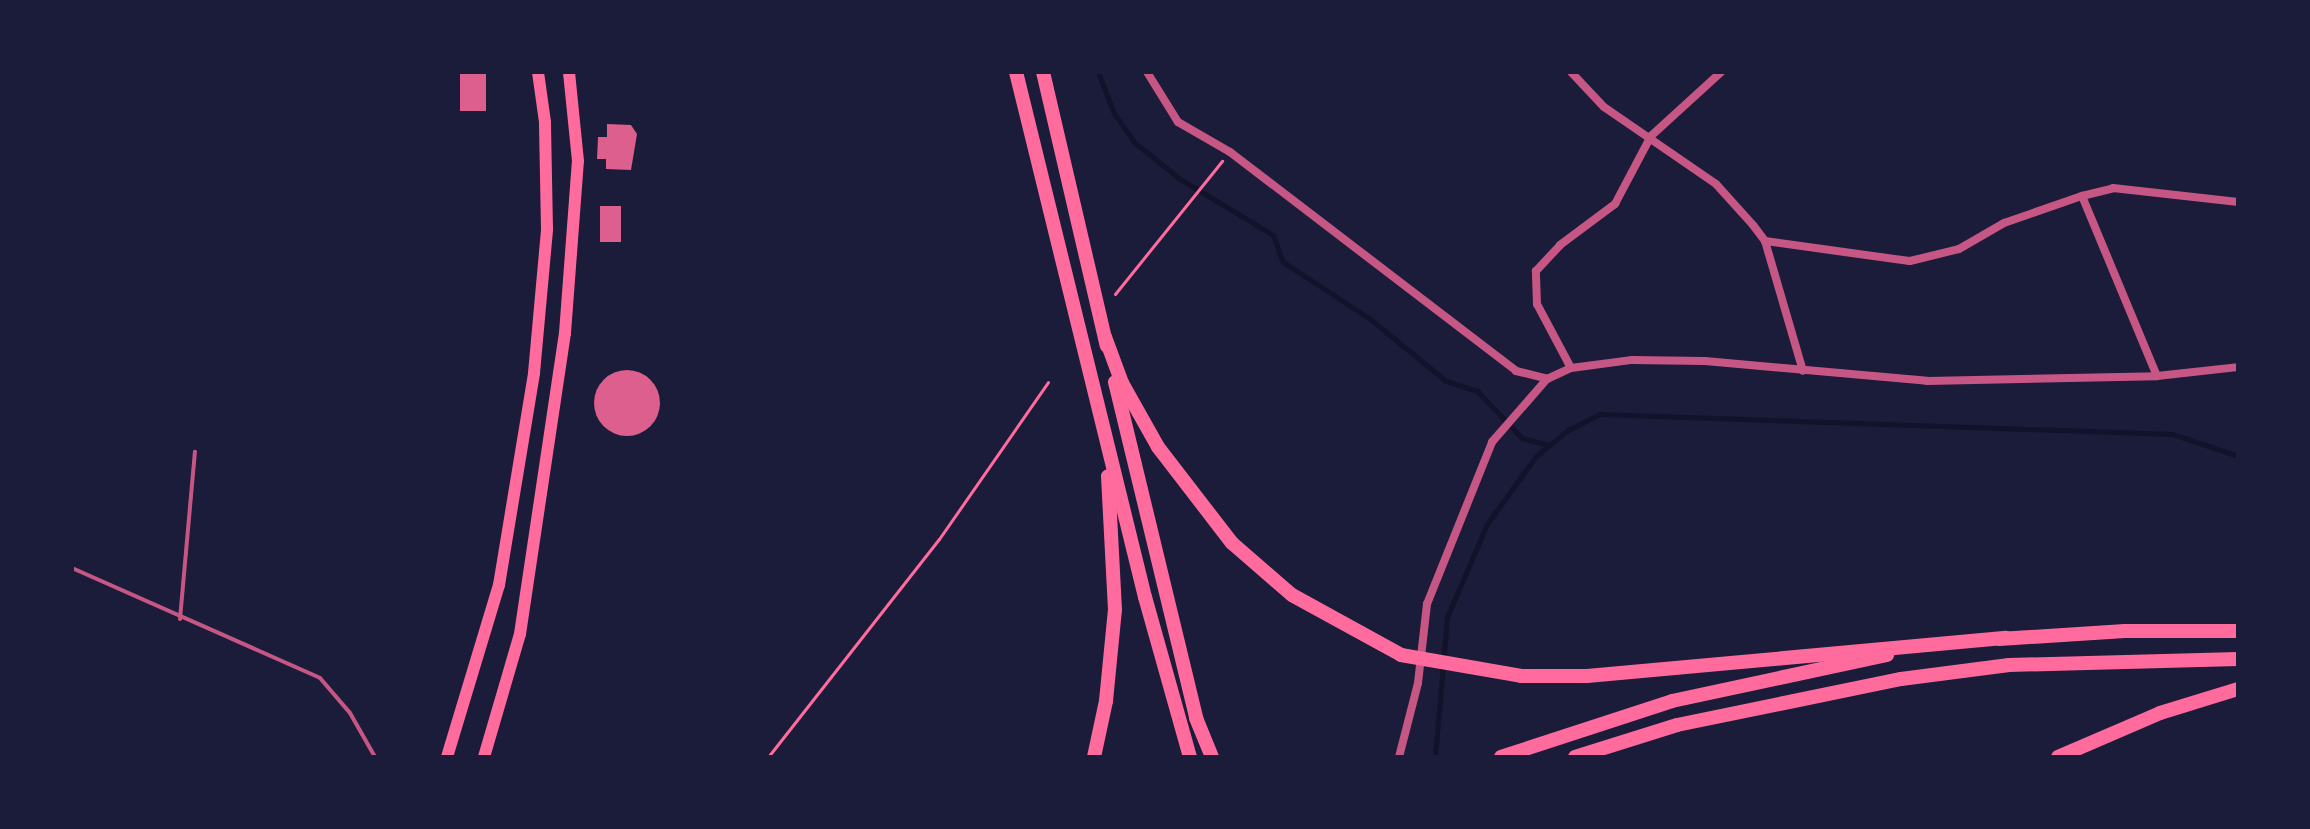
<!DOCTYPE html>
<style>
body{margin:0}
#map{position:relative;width:2310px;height:829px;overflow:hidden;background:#1b1b3a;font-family:"Roboto Condensed",sans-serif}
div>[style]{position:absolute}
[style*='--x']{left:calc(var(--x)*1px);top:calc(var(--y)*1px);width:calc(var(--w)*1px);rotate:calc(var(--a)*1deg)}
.stream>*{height:5px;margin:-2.5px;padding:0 2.5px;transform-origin:2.5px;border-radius:2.5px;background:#12122b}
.building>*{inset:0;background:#dd5f8e;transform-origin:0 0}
.round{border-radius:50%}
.path>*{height:3px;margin:-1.5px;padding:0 1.5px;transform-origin:1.5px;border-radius:1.5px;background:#ff6b9d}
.service>*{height:4px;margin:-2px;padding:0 2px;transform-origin:2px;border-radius:2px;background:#c65784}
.minor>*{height:8px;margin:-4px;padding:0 4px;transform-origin:4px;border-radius:4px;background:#c65784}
.primary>*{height:12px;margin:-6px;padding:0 6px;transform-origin:6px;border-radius:6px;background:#ff6b9d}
.motorway>*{height:14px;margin:-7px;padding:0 7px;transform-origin:7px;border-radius:7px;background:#ff6b9d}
span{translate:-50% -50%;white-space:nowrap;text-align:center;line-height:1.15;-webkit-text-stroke:8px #1b1b3a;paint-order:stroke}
.frame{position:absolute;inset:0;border:74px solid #1b1b3a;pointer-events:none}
</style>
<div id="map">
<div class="stream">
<div style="--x:1098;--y:72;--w:44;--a:68.7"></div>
<div style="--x:1114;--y:113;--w:35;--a:55"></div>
<div style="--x:1134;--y:142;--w:59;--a:38.8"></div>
<div style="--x:1180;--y:179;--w:109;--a:31.1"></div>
<div style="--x:1273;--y:235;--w:29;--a:70"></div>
<div style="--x:1283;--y:262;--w:103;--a:33.1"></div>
<div style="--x:1369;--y:318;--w:99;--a:39.3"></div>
<div style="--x:1446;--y:381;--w:33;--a:18"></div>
<div style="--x:1477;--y:391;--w:65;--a:46.2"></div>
<div style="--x:1522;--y:438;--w:27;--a:15"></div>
<div style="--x:1435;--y:757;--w:141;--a:-85.1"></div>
<div style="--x:1447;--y:617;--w:101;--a:-66.7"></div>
<div style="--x:1487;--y:524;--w:84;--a:-54.2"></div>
<div style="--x:1536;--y:456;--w:41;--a:-39.1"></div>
<div style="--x:1568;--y:430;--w:36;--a:-27"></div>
<div style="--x:1600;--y:414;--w:572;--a:2"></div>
<div style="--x:2172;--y:434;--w:70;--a:18.4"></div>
</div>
<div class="building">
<div style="left:460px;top:72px;width:26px;height:39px"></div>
<div style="clip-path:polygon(607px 124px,631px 125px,637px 134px,631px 170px,606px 169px,606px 159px,597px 159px,598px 137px,607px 137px)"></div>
<div style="left:600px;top:206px;width:21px;height:36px"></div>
<div class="round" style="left:594px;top:370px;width:66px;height:66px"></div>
</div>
<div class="path">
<div style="--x:1115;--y:294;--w:171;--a:-51.2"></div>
<div style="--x:768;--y:757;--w:277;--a:-51.9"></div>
<div style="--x:939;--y:539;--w:191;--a:-55.2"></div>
</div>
<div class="service">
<div style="--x:72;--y:568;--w:271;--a:23.9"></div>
<div style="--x:320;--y:678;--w:46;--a:49.4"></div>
<div style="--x:350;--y:713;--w:51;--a:60.4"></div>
<div style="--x:180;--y:619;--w:168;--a:-84.9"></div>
</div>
<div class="minor">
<div style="--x:1147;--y:72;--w:59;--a:58.2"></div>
<div style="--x:1178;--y:122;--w:60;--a:30"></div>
<div style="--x:1230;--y:152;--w:360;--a:37.4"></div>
<div style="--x:1516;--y:371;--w:32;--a:14"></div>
<div style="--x:1547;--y:379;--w:26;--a:-25"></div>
<div style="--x:1571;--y:368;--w:62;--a:-7.5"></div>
<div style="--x:1632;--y:360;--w:73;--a:0.8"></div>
<div style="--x:1705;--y:361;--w:223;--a:5.1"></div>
<div style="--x:1927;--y:381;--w:230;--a:-1.2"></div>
<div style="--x:2157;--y:376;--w:81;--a:-6.3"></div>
<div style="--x:1571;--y:72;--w:48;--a:46.7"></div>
<div style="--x:1604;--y:107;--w:136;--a:34.5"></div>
<div style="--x:1716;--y:184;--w:55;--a:47.9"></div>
<div style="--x:1753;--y:225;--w:20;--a:53"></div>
<div style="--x:1765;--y:241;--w:135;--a:73.7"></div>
<div style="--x:2082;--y:196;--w:32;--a:-14"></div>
<div style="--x:2113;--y:188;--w:126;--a:6.4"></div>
<div style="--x:1765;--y:241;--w:146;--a:7.9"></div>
<div style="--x:1910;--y:261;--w:50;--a:-13.8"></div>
<div style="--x:1959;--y:249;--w:52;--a:-30"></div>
<div style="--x:2004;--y:223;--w:83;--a:-19.1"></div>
<div style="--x:2082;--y:196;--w:195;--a:67.4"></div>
<div style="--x:1571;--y:368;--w:72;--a:-118"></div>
<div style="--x:1537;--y:304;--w:33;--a:-92"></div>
<div style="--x:1536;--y:271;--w:35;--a:-47"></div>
<div style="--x:1560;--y:245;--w:69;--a:-36.7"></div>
<div style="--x:1615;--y:204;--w:77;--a:-62.1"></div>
<div style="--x:1651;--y:136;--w:95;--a:-42.4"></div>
<div style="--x:1399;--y:757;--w:76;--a:-75.6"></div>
<div style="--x:1418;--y:683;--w:80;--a:-83.5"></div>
<div style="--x:1427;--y:604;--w:175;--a:-68.1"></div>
<div style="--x:1492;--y:442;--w:84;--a:-48.9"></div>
</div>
<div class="primary">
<div style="--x:447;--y:757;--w:180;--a:-73.2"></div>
<div style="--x:499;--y:585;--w:215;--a:-80.6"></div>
<div style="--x:534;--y:373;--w:145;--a:-84.8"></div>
<div style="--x:547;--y:229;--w:107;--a:-91.1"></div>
<div style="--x:545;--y:122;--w:50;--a:-98"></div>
<div style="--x:484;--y:757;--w:128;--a:-73.7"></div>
<div style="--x:520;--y:634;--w:304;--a:-81.5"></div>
<div style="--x:565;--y:333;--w:172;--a:-85.7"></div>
<div style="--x:578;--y:161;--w:89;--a:-95.8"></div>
</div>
<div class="motorway">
<div style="--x:1016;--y:72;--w:541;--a:76.2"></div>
<div style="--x:1145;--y:597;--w:166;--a:74.3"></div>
<div style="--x:1043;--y:72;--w:281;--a:76.9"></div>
<div style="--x:1105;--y:337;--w:49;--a:69.7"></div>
<div style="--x:1122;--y:383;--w:73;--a:60.6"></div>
<div style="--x:1158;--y:447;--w:121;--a:52.4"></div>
<div style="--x:1232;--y:543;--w:79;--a:40.9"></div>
<div style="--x:1292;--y:595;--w:124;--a:28.8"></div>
<div style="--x:1401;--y:655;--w:122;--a:9.9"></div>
<div style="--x:1521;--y:676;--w:66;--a:0"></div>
<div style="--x:1587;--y:676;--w:421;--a:-5.2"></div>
<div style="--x:1115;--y:382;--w:346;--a:76.4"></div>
<div style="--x:1196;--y:718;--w:42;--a:67.7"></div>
<div style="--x:1999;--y:639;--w:126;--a:-3.6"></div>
<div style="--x:2125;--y:631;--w:113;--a:0"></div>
<div style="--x:1094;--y:757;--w:57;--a:-77.9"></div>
<div style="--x:1106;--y:701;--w:91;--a:-84.4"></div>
<div style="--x:1115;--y:610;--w:134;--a:-93"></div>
<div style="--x:1501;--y:757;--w:180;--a:-18.1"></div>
<div style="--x:1672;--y:701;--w:220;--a:-12.1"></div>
<div style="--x:1575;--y:757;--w:107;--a:-17.4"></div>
<div style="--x:1677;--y:725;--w:229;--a:-11.6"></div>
<div style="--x:1901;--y:679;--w:109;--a:-7.4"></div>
<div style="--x:2009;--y:665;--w:229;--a:-1.5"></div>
<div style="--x:2058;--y:757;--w:111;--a:-23.3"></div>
<div style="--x:2160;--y:713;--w:82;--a:-17.1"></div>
</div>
<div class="frame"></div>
</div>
